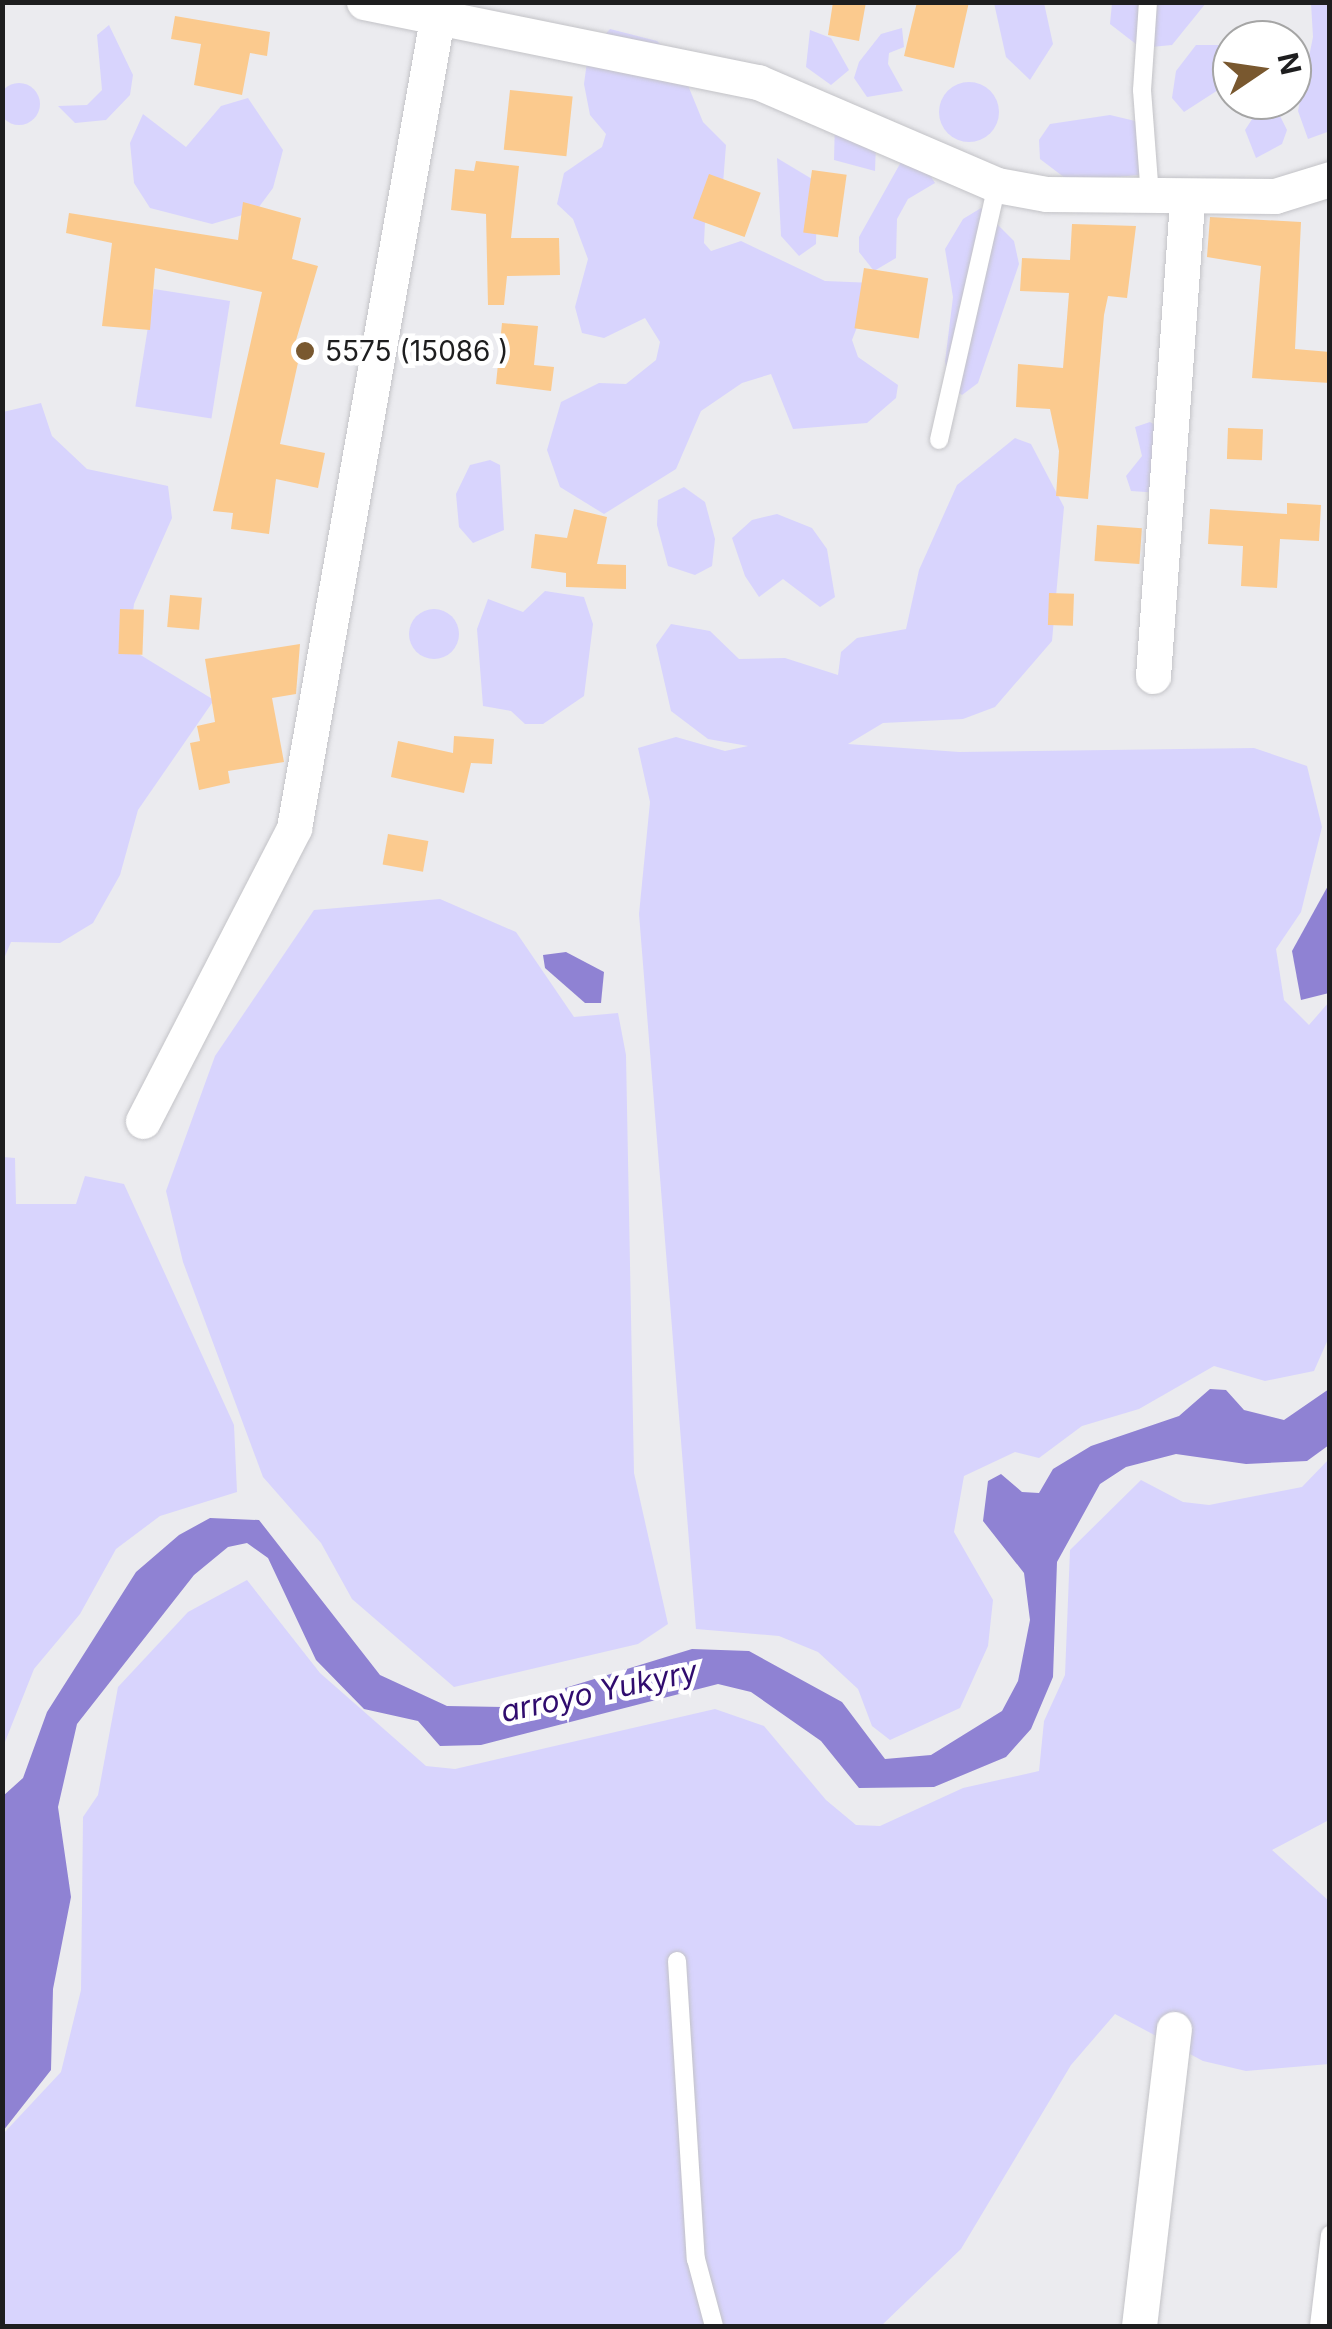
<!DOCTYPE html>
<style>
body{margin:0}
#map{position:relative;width:1332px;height:2329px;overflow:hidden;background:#ebebef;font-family:Inter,sans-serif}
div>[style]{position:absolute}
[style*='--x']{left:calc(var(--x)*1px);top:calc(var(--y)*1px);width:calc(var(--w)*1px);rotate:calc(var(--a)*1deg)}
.green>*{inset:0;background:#d8d4fd;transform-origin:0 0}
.round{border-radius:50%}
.water>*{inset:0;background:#8f82d3}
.building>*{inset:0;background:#fbca8e;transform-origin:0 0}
.roads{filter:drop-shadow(0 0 2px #c3c3c7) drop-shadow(0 0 2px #c3c3c7)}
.lane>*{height:18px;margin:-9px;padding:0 9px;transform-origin:9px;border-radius:9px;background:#fff}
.street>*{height:35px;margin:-17.5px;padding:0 17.5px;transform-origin:17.5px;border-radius:17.5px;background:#fff}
.dots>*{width:28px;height:28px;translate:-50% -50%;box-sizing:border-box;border:5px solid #fff;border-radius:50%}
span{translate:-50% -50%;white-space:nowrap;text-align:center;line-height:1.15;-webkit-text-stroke:9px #fff;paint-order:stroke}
.poi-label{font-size:28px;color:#1e1e1f}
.left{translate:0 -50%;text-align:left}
.water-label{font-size:30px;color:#300c6e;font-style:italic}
.frame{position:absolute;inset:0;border:5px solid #1e1e1f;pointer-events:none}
.north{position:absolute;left:1212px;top:20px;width:100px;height:100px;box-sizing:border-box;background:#fff;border:2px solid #a5a5a5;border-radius:50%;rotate:77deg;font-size:28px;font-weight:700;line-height:40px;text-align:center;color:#1e1e1f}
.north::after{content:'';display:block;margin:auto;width:35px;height:45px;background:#79582f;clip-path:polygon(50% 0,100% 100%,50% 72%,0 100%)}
</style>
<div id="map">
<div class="green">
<div style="clip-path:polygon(994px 3px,1044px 3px,1053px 44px,1030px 80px,1006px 57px)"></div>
<div style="clip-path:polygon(1112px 3px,1206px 3px,1172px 45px,1141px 48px,1110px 24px)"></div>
<div style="clip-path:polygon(1311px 3px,1329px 3px,1330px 131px,1308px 139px,1298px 111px,1313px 37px)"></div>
<div style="clip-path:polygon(109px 25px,133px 75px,130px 95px,106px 120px,75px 123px,58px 106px,87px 105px,102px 90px,97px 35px)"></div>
<div style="clip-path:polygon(902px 28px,904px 47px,889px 53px,888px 64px,903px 91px,867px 97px,854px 78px,859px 62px,881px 34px)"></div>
<div style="clip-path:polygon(610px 29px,657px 41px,678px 61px,703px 122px,726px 145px,723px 184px,706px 201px,704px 243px,711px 251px,741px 241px,825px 281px,874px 283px,852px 340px,858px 357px,898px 385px,896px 398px,867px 423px,793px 429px,771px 374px,742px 383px,701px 411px,676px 469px,604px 514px,560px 487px,547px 450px,561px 402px,599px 383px,626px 384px,656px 360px,660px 342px,645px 318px,604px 338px,582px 333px,575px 307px,588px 259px,573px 219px,557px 204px,564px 173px,602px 147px,606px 134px,590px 115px,584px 84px,588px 54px)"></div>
<div style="clip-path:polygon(810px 30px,831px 38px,849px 70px,831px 85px,806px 67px)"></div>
<div style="clip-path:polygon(1196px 45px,1232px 45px,1232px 81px,1184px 112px,1172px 98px,1176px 71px)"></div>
<div class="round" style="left:939px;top:82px;width:60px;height:60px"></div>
<div class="round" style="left:-2px;top:83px;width:42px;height:42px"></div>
<div style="clip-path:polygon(248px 98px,283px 150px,273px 188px,256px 211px,212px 224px,150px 208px,134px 183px,130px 143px,143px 114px,186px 147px,221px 106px)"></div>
<div style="clip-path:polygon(1258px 110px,1280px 116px,1287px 130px,1282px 144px,1256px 158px,1245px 130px)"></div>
<div style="clip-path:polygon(1110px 115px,1152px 125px,1153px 155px,1139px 175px,1069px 181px,1040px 159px,1039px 140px,1050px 124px)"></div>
<div style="clip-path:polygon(835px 121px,876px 143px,875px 171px,834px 160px)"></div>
<div style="clip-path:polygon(777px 158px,817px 182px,816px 244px,799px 256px,781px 236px)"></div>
<div style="clip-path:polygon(901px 162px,922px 162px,935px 183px,908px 199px,897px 219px,896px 258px,874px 271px,859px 252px,859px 237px)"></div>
<div style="clip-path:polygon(981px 208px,1014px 241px,1019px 264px,978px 383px,962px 395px,951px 387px,945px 362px,953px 297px,945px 249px,963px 219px)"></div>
<div style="left:154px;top:289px;width:77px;height:119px;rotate:9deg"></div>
<div style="clip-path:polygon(41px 403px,52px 436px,87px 469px,168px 486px,172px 518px,134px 604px,129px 648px,214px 700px,138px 810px,120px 875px,93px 923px,60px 943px,11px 942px,3px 961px,3px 412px)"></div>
<div style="clip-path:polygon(1150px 422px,1171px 434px,1188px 472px,1160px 493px,1131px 491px,1126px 476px,1142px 456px,1135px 427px)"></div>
<div style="clip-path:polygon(1015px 438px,1031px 444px,1064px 507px,1052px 641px,995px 707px,963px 719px,883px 723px,848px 744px,959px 752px,1254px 748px,1307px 766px,1322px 827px,1301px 912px,1276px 949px,1284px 1000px,1309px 1025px,1329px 1002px,1329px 1337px,1314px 1371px,1265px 1381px,1214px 1366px,1139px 1409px,1082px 1426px,1039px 1458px,1015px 1452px,964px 1476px,954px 1532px,993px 1600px,988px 1646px,960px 1708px,890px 1740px,872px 1726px,858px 1689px,818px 1652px,779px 1636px,696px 1629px,639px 914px,650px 802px,638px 748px,676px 737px,725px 751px,748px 746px,708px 739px,671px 711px,656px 645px,671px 624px,710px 631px,739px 659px,785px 658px,838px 675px,841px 652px,857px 638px,906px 629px,919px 570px,957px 485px)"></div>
<div style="clip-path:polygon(490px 460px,500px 465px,504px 530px,473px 543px,459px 527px,456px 494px,470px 465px)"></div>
<div style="clip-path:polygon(684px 487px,705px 502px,715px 539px,712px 566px,695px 575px,668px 566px,657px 525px,658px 500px)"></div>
<div style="clip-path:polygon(777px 514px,812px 528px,827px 549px,835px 597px,820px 607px,783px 579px,759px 597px,745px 576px,732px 538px,752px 520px)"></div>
<div style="clip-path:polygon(545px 591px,584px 597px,593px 624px,584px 696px,543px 724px,525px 724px,511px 711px,483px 706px,477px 629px,488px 599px,523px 612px)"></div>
<div class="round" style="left:409px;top:609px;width:50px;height:50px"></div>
<div style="clip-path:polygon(440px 899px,516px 932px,574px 1017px,618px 1013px,626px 1055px,634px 1473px,668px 1624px,638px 1644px,454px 1687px,352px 1599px,321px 1543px,263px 1477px,183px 1262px,166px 1191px,215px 1056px,314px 910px)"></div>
<div style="clip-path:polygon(3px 1157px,15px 1158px,16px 1204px,76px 1204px,85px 1176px,124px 1184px,234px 1425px,237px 1492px,160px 1516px,116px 1549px,80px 1614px,34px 1669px,3px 1747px)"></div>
<div style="clip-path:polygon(1329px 1459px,1329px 1820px,1272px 1850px,1329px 1901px,1329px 2064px,1246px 2071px,1203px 2061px,1115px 2014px,1071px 2065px,961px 2249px,881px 2326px,3px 2326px,2px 2135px,61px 2072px,81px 1990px,83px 1817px,98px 1795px,118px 1687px,188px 1612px,247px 1580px,320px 1673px,426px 1766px,455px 1769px,715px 1709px,764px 1726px,826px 1800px,856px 1825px,880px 1826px,963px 1788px,1039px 1771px,1044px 1721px,1065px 1675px,1070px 1550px,1141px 1480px,1183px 1502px,1209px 1505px,1302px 1487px)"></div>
</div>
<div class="water">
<div style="clip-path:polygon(1329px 884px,1329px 993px,1301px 1000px,1292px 951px)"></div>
<div style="clip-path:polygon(566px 952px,604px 972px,601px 1003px,585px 1003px,545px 968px,543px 955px)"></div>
<div style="clip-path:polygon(1210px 1389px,1226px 1390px,1244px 1410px,1284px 1420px,1329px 1389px,1329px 1445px,1307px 1461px,1246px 1464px,1176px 1454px,1126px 1467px,1100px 1484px,1057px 1562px,1053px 1677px,1031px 1729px,1006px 1757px,934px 1787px,859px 1788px,821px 1741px,751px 1692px,718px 1684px,481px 1745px,440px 1746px,418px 1721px,364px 1709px,316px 1660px,268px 1558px,247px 1543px,228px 1547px,194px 1575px,77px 1724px,58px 1807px,71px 1897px,53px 1989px,51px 2070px,3px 2131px,3px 1796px,23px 1778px,47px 1712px,136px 1572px,179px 1535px,210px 1518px,259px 1520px,380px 1675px,447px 1706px,503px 1707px,692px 1649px,749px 1651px,842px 1702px,885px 1759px,931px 1755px,1002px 1711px,1018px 1681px,1030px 1620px,1024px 1573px,983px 1521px,988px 1481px,1001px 1474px,1022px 1492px,1039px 1493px,1053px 1469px,1091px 1446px,1179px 1416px)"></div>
</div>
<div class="building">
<div style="clip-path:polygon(833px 2px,866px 2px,859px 41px,828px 35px)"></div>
<div style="clip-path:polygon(917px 2px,969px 2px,954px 68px,904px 56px)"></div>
<div style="clip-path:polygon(175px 16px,270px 32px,267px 56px,250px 53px,242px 95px,194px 85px,201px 44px,171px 39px)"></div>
<div style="left:510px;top:90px;width:63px;height:60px;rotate:6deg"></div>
<div style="clip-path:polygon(476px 161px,519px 166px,511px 238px,559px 238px,560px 275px,507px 276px,504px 305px,488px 305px,486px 214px,451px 210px,455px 169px,474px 171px)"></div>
<div style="left:812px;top:170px;width:35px;height:63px;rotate:8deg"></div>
<div style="left:709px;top:174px;width:55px;height:47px;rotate:20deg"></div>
<div style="clip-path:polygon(243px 202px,301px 218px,292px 259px,318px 266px,294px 347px,301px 349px,280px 444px,325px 453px,318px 488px,276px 479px,269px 534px,231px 529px,233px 513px,213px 511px,262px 292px,155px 268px,150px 330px,102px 326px,112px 243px,66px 233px,69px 213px,238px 240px)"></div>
<div style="clip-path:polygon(1210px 217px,1301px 222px,1295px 349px,1330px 352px,1330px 383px,1252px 378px,1261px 266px,1207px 257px)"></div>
<div style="clip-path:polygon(1072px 224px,1136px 226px,1127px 298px,1108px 296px,1104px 315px,1088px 499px,1056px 496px,1059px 451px,1050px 409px,1016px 407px,1018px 364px,1063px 368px,1069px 293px,1020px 291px,1022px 258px,1070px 260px)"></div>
<div style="left:864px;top:268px;width:65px;height:61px;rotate:9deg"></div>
<div style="clip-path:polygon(502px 323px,538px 326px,534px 365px,554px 367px,551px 391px,496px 384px)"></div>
<div style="left:1228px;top:428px;width:35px;height:31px;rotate:2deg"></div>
<div style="clip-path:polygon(1287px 503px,1321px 505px,1319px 541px,1280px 539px,1277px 588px,1241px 586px,1243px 546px,1208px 544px,1210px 509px,1287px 514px)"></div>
<div style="clip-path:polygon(574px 509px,607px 517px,597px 564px,626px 565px,626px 589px,566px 587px,566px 573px,531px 568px,535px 534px,567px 538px)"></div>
<div style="left:1097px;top:525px;width:45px;height:36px;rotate:4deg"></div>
<div style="left:1049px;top:593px;width:25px;height:32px;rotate:2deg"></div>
<div style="left:170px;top:595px;width:32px;height:32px;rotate:5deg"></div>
<div style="left:120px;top:609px;width:24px;height:45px;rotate:2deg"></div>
<div style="clip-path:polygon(300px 644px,296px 694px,272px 698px,284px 762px,228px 771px,230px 783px,199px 790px,190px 743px,200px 741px,197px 726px,215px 722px,205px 659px)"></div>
<div style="clip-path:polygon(454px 736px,494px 739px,492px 764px,471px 763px,464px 793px,391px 777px,398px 741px,453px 753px)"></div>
<div style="left:388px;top:834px;width:41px;height:31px;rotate:10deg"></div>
</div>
<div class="roads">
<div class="lane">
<div style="--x:1148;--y:2;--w:88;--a:93.9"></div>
<div style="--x:1142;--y:90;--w:106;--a:85.7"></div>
<div style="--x:939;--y:440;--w:262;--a:-77.2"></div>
<div style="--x:677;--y:1961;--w:299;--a:86.4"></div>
<div style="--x:696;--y:2259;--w:69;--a:75"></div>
<div style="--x:1319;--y:2326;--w:92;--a:-83.1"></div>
</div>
<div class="street">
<div style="--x:364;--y:2;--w:402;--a:11.5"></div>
<div style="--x:758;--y:82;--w:260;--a:23.3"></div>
<div style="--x:997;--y:185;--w:50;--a:10.4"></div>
<div style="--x:1046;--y:194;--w:229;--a:0.5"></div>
<div style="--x:1275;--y:196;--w:58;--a:-17.2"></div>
<div style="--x:1153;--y:676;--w:481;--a:-85.9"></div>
<div style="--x:143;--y:1121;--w:330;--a:-62.7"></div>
<div style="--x:294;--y:828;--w:822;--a:-79.98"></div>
<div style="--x:1139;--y:2326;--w:299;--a:-83.3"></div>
</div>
</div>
<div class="dots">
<div style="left:305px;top:351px;background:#79582f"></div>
</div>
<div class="poi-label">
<span class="left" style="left:325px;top:351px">5575 (15086 )</span>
</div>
<div class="water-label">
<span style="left:599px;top:1691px;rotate:-12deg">arroyo Yukyry</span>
</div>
<div class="frame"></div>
<div class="north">N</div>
</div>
